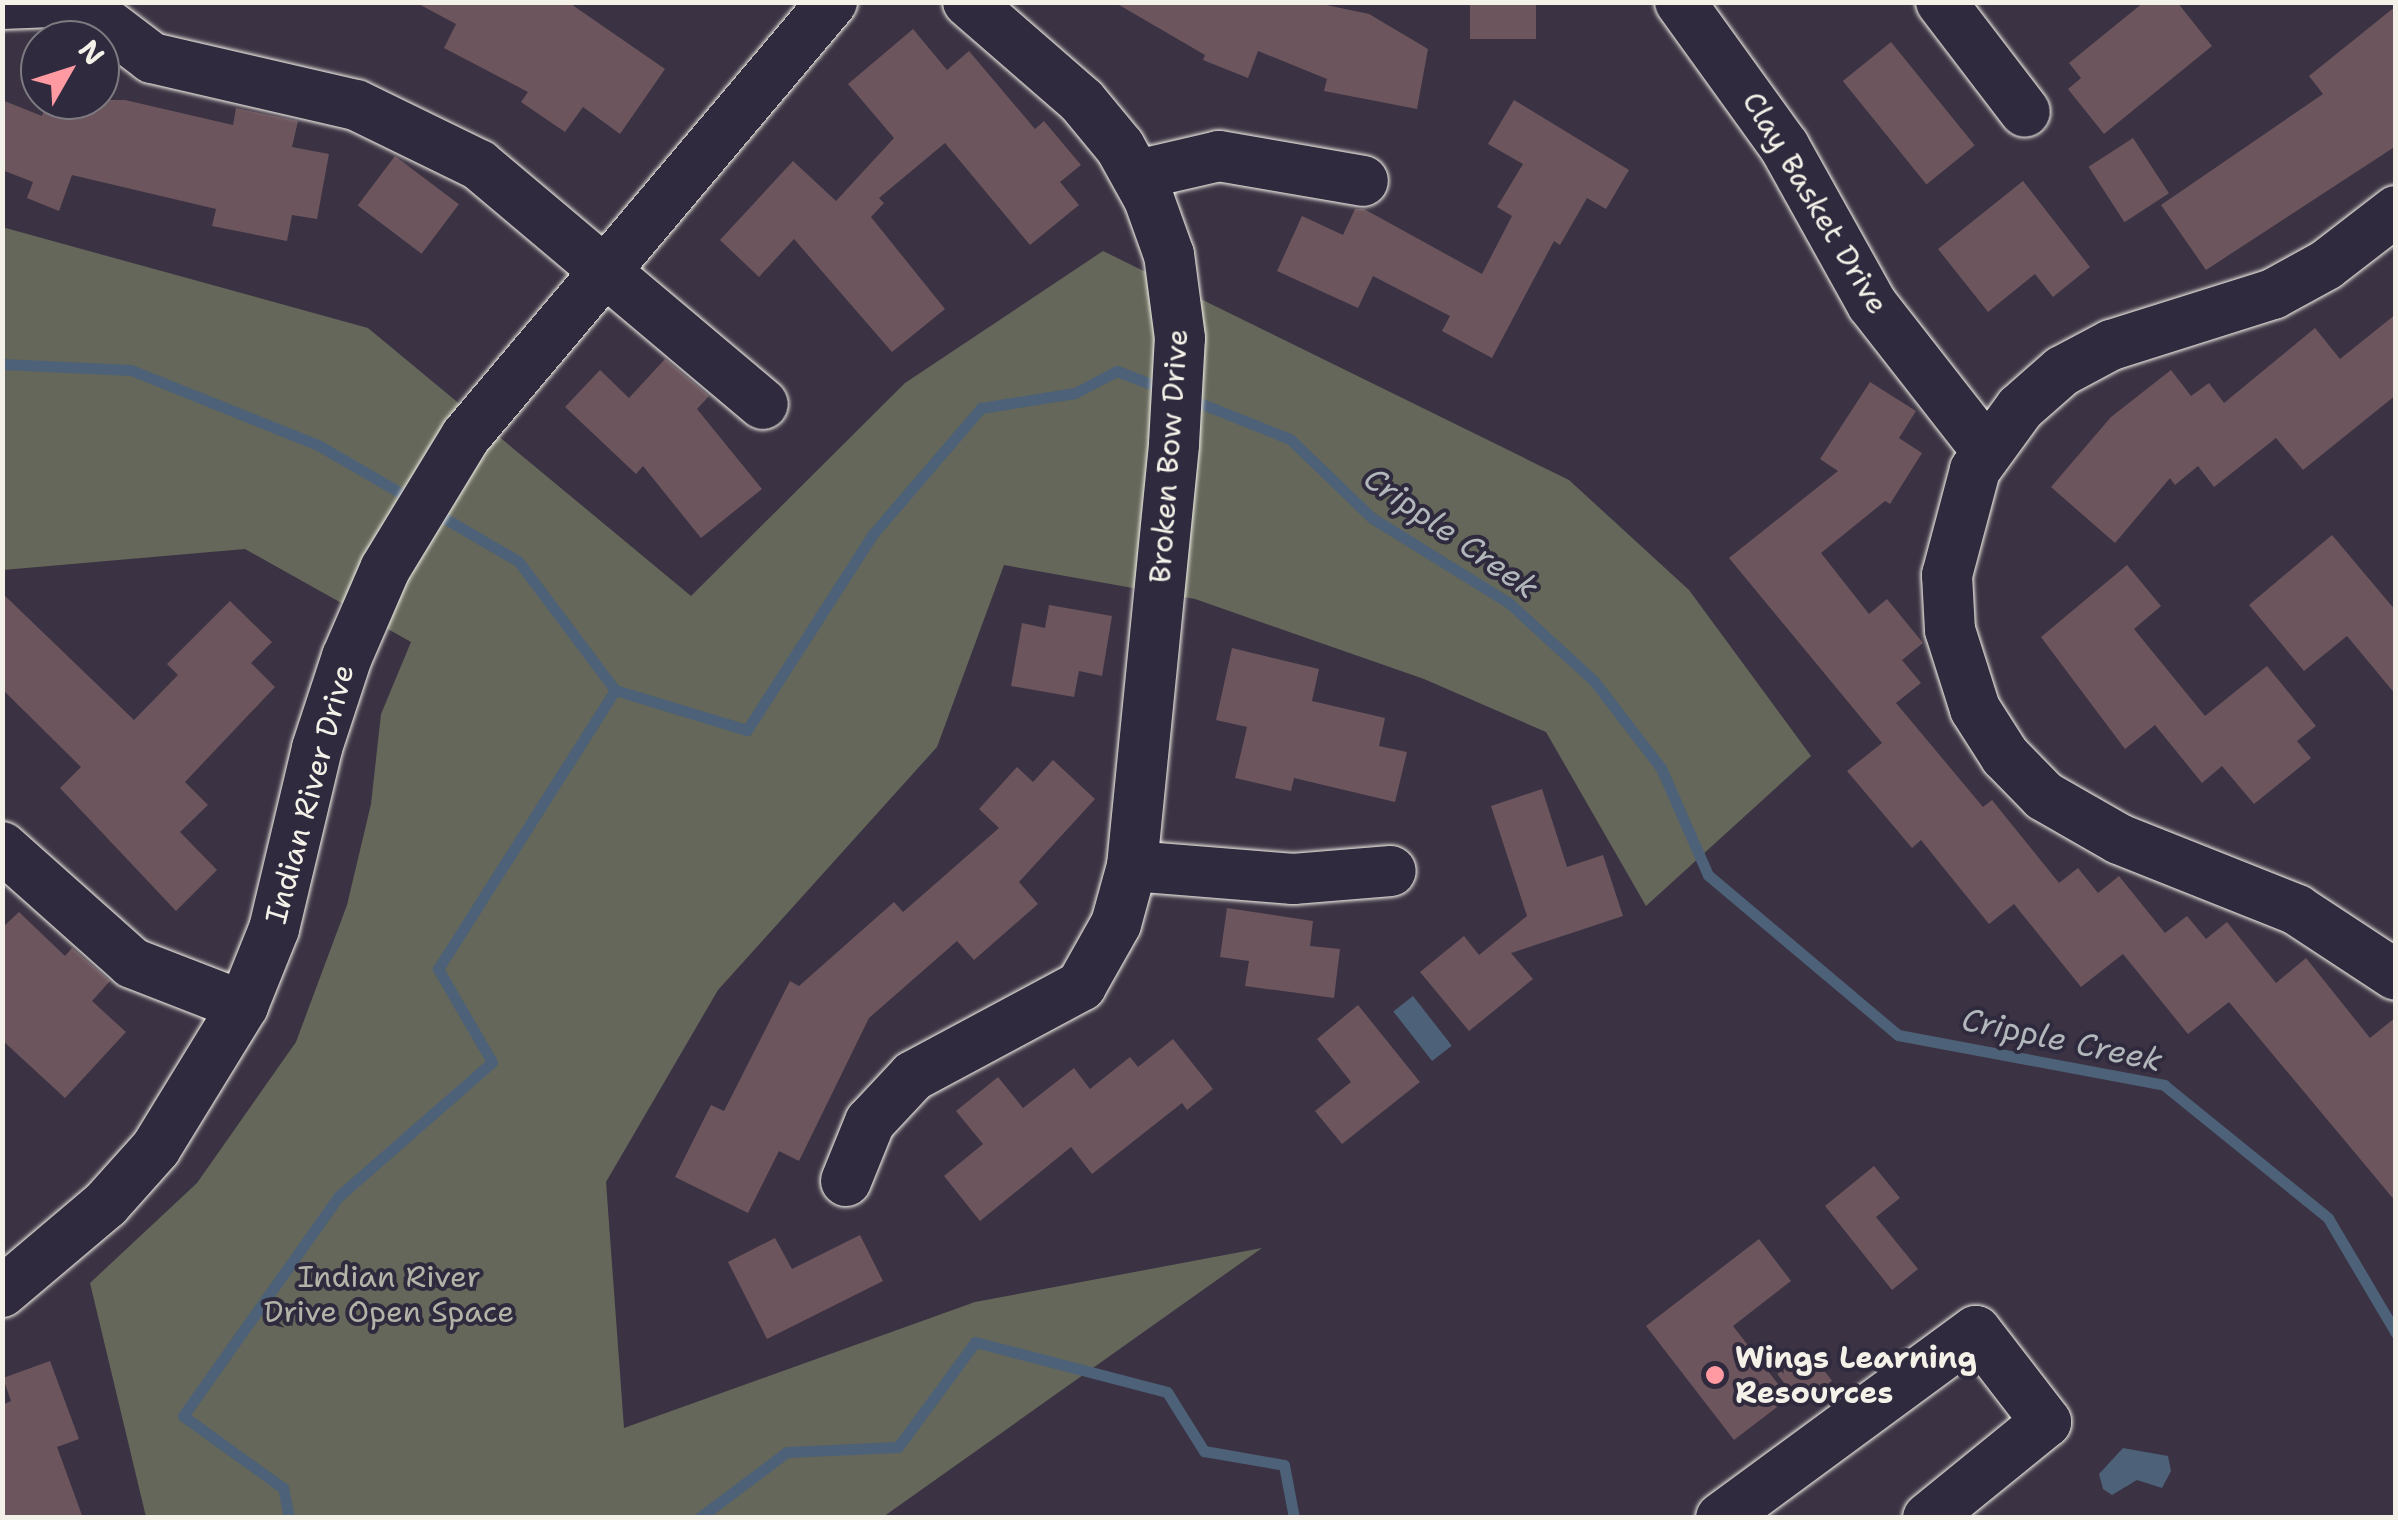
<!DOCTYPE html>
<style>
body{margin:0}
#map{position:relative;width:2398px;height:1520px;overflow:hidden;background:#3b3343;font-family:"Shantell Sans",sans-serif}
div>[style]{position:absolute}
[style*='--x']{left:calc(var(--x)*1px);top:calc(var(--y)*1px);width:calc(var(--w)*1px);rotate:calc(var(--a)*1deg)}
.green>*{inset:0;background:#646759}
.water>*{inset:0;background:#4d6178;transform-origin:0 0}
.stream>*{height:11px;margin:-5.5px;padding:0 5.5px;transform-origin:5.5px;border-radius:5.5px;background:#4d6178}
.building>*{inset:0;background:#6c555c;transform-origin:0 0}
.roads{filter:drop-shadow(0 0 2px #f4f1e8) drop-shadow(0 0 2px #f4f1e8)}
.minor>*{height:50px;margin:-25px;padding:0 25px;transform-origin:25px;border-radius:25px;background:#2f2a3d}
.dots>*{width:28px;height:28px;translate:-50% -50%;box-sizing:border-box;border:5px solid #2f2a3d;border-radius:50%}
span{translate:-50% -50%;white-space:nowrap;text-align:center;line-height:1.15;-webkit-text-stroke:8px #2f2a3d;paint-order:stroke}
.street-label{font-size:30px;color:#f4f1e8}
.park-label{font-size:30px;color:#b3b3a8}
.poi-label{font-size:30px;color:#f4f1e8;font-weight:700}
.left{translate:0 -50%;text-align:left}
.water-label{font-size:32px;color:#b1b7bb;font-style:italic}
.frame{position:absolute;inset:0;border:5px solid #f4f1e8;pointer-events:none}
.north{position:absolute;left:20px;top:20px;width:100px;height:100px;box-sizing:border-box;background:#2f2a3d;border:2px solid #7e7a81;border-radius:50%;rotate:51deg;font-size:28px;font-weight:700;line-height:40px;text-align:center;color:#f4f1e8}
.north::after{content:'';display:block;margin:auto;width:35px;height:45px;background:#ff9aa2;clip-path:polygon(50% 0,100% 100%,50% 72%,0 100%)}
</style>
<div id="map">
<div class="green">
<div style="clip-path:polygon(2px 227px,368px 328px,691px 596px,905px 383px,1103px 251px,1569px 480px,1689px 590px,1811px 756px,1646px 906px,1546px 732px,1424px 679px,1195px 599px,1004px 565px,937px 747px,718px 990px,606px 1182px,624px 1428px,975px 1302px,1262px 1248px,883px 1517px,146px 1517px,90px 1283px,197px 1183px,296px 1042px,347px 905px,371px 804px,381px 714px,411px 642px,245px 549px,3px 570px)"></div>
</div>
<div class="water">
<div style="left:1413px;top:996px;width:63px;height:25px;rotate:52deg"></div>
<div style="clip-path:polygon(2123px 1448px,2168px 1456px,2171px 1471px,2162px 1488px,2137px 1480px,2112px 1495px,2103px 1489px,2099px 1474px)"></div>
</div>
<div class="stream">
<div style="--x:2;--y:364;--w:129;--a:2.7"></div>
<div style="--x:131;--y:370;--w:201;--a:21.9"></div>
<div style="--x:318;--y:445;--w:108;--a:30.1"></div>
<div style="--x:1187;--y:398;--w:111;--a:21.7"></div>
<div style="--x:1290;--y:439;--w:114;--a:43.9"></div>
<div style="--x:1372;--y:518;--w:161;--a:31.8"></div>
<div style="--x:1509;--y:603;--w:115;--a:42.5"></div>
<div style="--x:1594;--y:681;--w:110;--a:52.4"></div>
<div style="--x:1661;--y:768;--w:117;--a:66.3"></div>
<div style="--x:1708;--y:875;--w:248;--a:40.1"></div>
<div style="--x:1898;--y:1035;--w:271;--a:10.6"></div>
<div style="--x:2164;--y:1085;--w:211;--a:39"></div>
<div style="--x:2328;--y:1218;--w:134;--a:59.4"></div>
<div style="--x:615;--y:690;--w:138;--a:16.9"></div>
<div style="--x:747;--y:730;--w:233;--a:-57.3"></div>
<div style="--x:873;--y:534;--w:166;--a:-49.4"></div>
<div style="--x:981;--y:408;--w:95;--a:-9.1"></div>
<div style="--x:1075;--y:393;--w:47;--a:-27.6"></div>
<div style="--x:1117;--y:371;--w:53;--a:21.2"></div>
<div style="--x:289;--y:1518;--w:31;--a:-101"></div>
<div style="--x:283;--y:1488;--w:123;--a:-144.2"></div>
<div style="--x:183;--y:1416;--w:270;--a:-54.7"></div>
<div style="--x:339;--y:1196;--w:203;--a:-41.2"></div>
<div style="--x:492;--y:1062;--w:108;--a:-120.1"></div>
<div style="--x:438;--y:969;--w:330;--a:-57.6"></div>
<div style="--x:615;--y:690;--w:161;--a:-126.9"></div>
<div style="--x:518;--y:561;--w:99;--a:-149.8"></div>
<div style="--x:699;--y:1518;--w:110;--a:-36.9"></div>
<div style="--x:787;--y:1452;--w:111;--a:-2.6"></div>
<div style="--x:898;--y:1447;--w:130;--a:-53.7"></div>
<div style="--x:975;--y:1342;--w:198;--a:14.6"></div>
<div style="--x:1167;--y:1392;--w:70;--a:57.9"></div>
<div style="--x:1204;--y:1451;--w:81;--a:9.9"></div>
<div style="--x:1284;--y:1465;--w:54;--a:79.3"></div>
</div>
<div class="building">
<div style="clip-path:polygon(415px 2px,568px 2px,665px 69px,620px 134px,583px 107px,565px 132px,521px 102px,528px 92px,444px 48px,456px 24px)"></div>
<div style="clip-path:polygon(1114px 2px,1312px 2px,1369px 14px,1428px 49px,1417px 109px,1324px 91px,1327px 79px,1258px 51px,1248px 78px,1203px 60px,1205px 55px)"></div>
<div style="left:1470px;top:2px;width:66px;height:37px"></div>
<div style="clip-path:polygon(2144px 2px,2177px 2px,2212px 46px,2104px 134px,2068px 89px,2081px 78px,2069px 63px)"></div>
<div style="clip-path:polygon(2396px 6px,2396px 146px,2206px 270px,2161px 205px,2323px 94px,2309px 76px)"></div>
<div style="clip-path:polygon(913px 29px,947px 70px,969px 51px,1035px 129px,1044px 121px,1081px 165px,1060px 182px,1079px 205px,1030px 245px,945px 143px,879px 198px,884px 203px,871px 217px,945px 309px,892px 352px,794px 239px,759px 277px,720px 240px,793px 161px,836px 201px,894px 138px,848px 84px)"></div>
<div style="left:1891px;top:42px;width:133px;height:62px;rotate:51deg"></div>
<div style="clip-path:polygon(2px 100px,42px 116px,48px 100px,125px 100px,233px 125px,236px 108px,298px 121px,292px 147px,329px 154px,317px 219px,292px 215px,287px 241px,212px 226px,216px 209px,72px 175px,59px 211px,27px 198px,33px 182px,2px 170px)"></div>
<div style="clip-path:polygon(1514px 100px,1629px 170px,1606px 209px,1587px 198px,1560px 245px,1554px 241px,1492px 358px,1442px 331px,1450px 316px,1373px 276px,1358px 308px,1277px 271px,1302px 216px,1343px 235px,1355px 209px,1364px 209px,1482px 274px,1512px 216px,1497px 207px,1523px 164px,1488px 144px)"></div>
<div style="left:2133px;top:138px;width:66px;height:53px;rotate:57deg"></div>
<div style="left:395px;top:156px;width:80px;height:62px;rotate:37deg"></div>
<div style="clip-path:polygon(2023px 181px,2090px 267px,2053px 297px,2035px 274px,1988px 312px,1938px 249px)"></div>
<div style="clip-path:polygon(2396px 314px,2396px 395px,2303px 470px,2276px 438px,2214px 487px,2198px 466px,2175px 485px,2170px 478px,2115px 543px,2051px 487px,2111px 417px,2171px 370px,2191px 396px,2209px 383px,2224px 403px,2315px 328px,2340px 359px)"></div>
<div style="clip-path:polygon(665px 359px,709px 396px,697px 409px,762px 489px,701px 538px,643px 466px,636px 474px,565px 407px,600px 370px,629px 398px)"></div>
<div style="clip-path:polygon(1870px 382px,1916px 411px,1899px 438px,1922px 453px,1890px 504px,1885px 501px,1821px 553px,1869px 614px,1887px 599px,1923px 643px,1902px 660px,1921px 683px,1896px 703px,1983px 807px,1992px 800px,2059px 883px,2078px 868px,2098px 893px,2119px 876px,2165px 933px,2187px 916px,2206px 939px,2227px 922px,2276px 983px,2306px 958px,2370px 1038px,2396px 1017px,2396px 1202px,2229px 1002px,2188px 1034px,2123px 954px,2081px 987px,2014px 904px,1989px 924px,1921px 840px,1912px 848px,1847px 771px,1882px 743px,1729px 558px,1838px 471px,1820px 459px)"></div>
<div style="clip-path:polygon(2332px 535px,2396px 611px,2396px 695px,2347px 636px,2304px 671px,2249px 605px)"></div>
<div style="clip-path:polygon(2127px 565px,2161px 606px,2134px 629px,2205px 716px,2267px 666px,2316px 726px,2297px 741px,2311px 758px,2254px 804px,2222px 766px,2202px 783px,2155px 725px,2125px 749px,2041px 637px)"></div>
<div style="clip-path:polygon(2px 593px,134px 720px,178px 675px,167px 664px,230px 601px,272px 642px,251px 663px,275px 687px,185px 782px,208px 805px,180px 832px,217px 870px,176px 911px,60px 788px,81px 767px,2px 689px)"></div>
<div style="clip-path:polygon(1049px 605px,1112px 616px,1102px 676px,1079px 671px,1074px 697px,1011px 686px,1022px 623px,1045px 628px)"></div>
<div style="clip-path:polygon(1232px 648px,1319px 669px,1312px 701px,1385px 718px,1379px 746px,1407px 752px,1395px 802px,1294px 778px,1291px 791px,1235px 778px,1247px 727px,1216px 720px)"></div>
<div style="clip-path:polygon(1053px 760px,1095px 799px,1019px 882px,1038px 904px,974px 960px,957px 941px,869px 1018px,799px 1161px,779px 1151px,748px 1213px,675px 1177px,711px 1105px,724px 1111px,790px 981px,799px 986px,894px 902px,903px 912px,999px 828px,979px 809px,1017px 767px,1033px 782px)"></div>
<div style="clip-path:polygon(1542px 789px,1567px 867px,1603px 855px,1623px 916px,1511px 953px,1533px 979px,1469px 1031px,1420px 972px,1464px 936px,1479px 955px,1527px 916px,1491px 806px)"></div>
<div style="clip-path:polygon(1227px 908px,1313px 921px,1310px 946px,1340px 949px,1334px 998px,1245px 986px,1249px 961px,1220px 957px)"></div>
<div style="clip-path:polygon(19px 912px,65px 956px,72px 948px,110px 981px,92px 1001px,126px 1032px,65px 1098px,2px 1040px,2px 928px)"></div>
<div style="clip-path:polygon(1358px 1005px,1420px 1082px,1342px 1144px,1315px 1111px,1351px 1082px,1317px 1039px)"></div>
<div style="clip-path:polygon(1173px 1039px,1213px 1089px,1187px 1110px,1182px 1103px,1092px 1174px,1071px 1147px,980px 1221px,944px 1176px,983px 1144px,956px 1111px,998px 1077px,1023px 1108px,1074px 1068px,1090px 1089px,1130px 1057px,1138px 1067px)"></div>
<div style="clip-path:polygon(1874px 1166px,1900px 1198px,1876px 1217px,1918px 1269px,1892px 1290px,1825px 1206px)"></div>
<div style="clip-path:polygon(860px 1235px,883px 1281px,767px 1339px,728px 1262px,775px 1238px,792px 1269px)"></div>
<div style="clip-path:polygon(1759px 1239px,1791px 1281px,1733px 1326px,1789px 1398px,1734px 1440px,1646px 1326px)"></div>
<div style="left:1808px;top:1350px;width:39px;height:39px;rotate:52deg"></div>
<div style="clip-path:polygon(50px 1361px,79px 1439px,57px 1447px,83px 1518px,2px 1518px,2px 1405px,11px 1401px,3px 1378px)"></div>
</div>
<div class="roads">
<div class="minor">
<div style="--x:78;--y:2;--w:93;--a:37.1"></div>
<div style="--x:152;--y:58;--w:209;--a:13"></div>
<div style="--x:356;--y:105;--w:137;--a:26"></div>
<div style="--x:479;--y:165;--w:371;--a:40.1"></div>
<div style="--x:1680;--y:2;--w:178;--a:54.2"></div>
<div style="--x:1784;--y:146;--w:181;--a:60.9"></div>
<div style="--x:1872;--y:304;--w:187;--a:52"></div>
<div style="--x:1941;--y:2;--w:138;--a:52.6"></div>
<div style="--x:2;--y:4;--w:50;--a:-2.3"></div>
<div style="--x:1137;--y:175;--w:84;--a:-13"></div>
<div style="--x:1219;--y:156;--w:146;--a:9.8"></div>
<div style="--x:2396;--y:211;--w:88;--a:142.4"></div>
<div style="--x:2326;--y:265;--w:60;--a:151.3"></div>
<div style="--x:2273;--y:294;--w:170;--a:162.5"></div>
<div style="--x:2111;--y:345;--w:55;--a:152"></div>
<div style="--x:2062;--y:371;--w:56;--a:138.6"></div>
<div style="--x:2020;--y:408;--w:77;--a:126"></div>
<div style="--x:1975;--y:470;--w:109;--a:104.9"></div>
<div style="--x:1947;--y:575;--w:55;--a:86.9"></div>
<div style="--x:1950;--y:630;--w:83;--a:72.4"></div>
<div style="--x:1975;--y:709;--w:56;--a:57.4"></div>
<div style="--x:2005;--y:756;--w:56;--a:45.7"></div>
<div style="--x:2044;--y:796;--w:86;--a:29.8"></div>
<div style="--x:2119;--y:839;--w:192;--a:21.7"></div>
<div style="--x:2297;--y:910;--w:118;--a:33.3"></div>
<div style="--x:2;--y:847;--w:174;--a:41.7"></div>
<div style="--x:132;--y:963;--w:119;--a:21.2"></div>
<div style="--x:1132;--y:866;--w:162;--a:4.6"></div>
<div style="--x:1293;--y:879;--w:98;--a:-4.7"></div>
<div style="--x:846;--y:1181;--w:64;--a:-67.9"></div>
<div style="--x:870;--y:1122;--w:63;--a:-46.9"></div>
<div style="--x:913;--y:1076;--w:191;--a:-28.2"></div>
<div style="--x:1081;--y:986;--w:71;--a:-60.6"></div>
<div style="--x:1116;--y:924;--w:60;--a:-74.6"></div>
<div style="--x:1132;--y:866;--w:424;--a:-84.3"></div>
<div style="--x:1174;--y:444;--w:106;--a:-86.8"></div>
<div style="--x:1180;--y:338;--w:84;--a:-97.5"></div>
<div style="--x:1169;--y:255;--w:59;--a:-109.7"></div>
<div style="--x:1149;--y:199;--w:60;--a:-119.1"></div>
<div style="--x:1120;--y:147;--w:60;--a:-129.6"></div>
<div style="--x:1082;--y:101;--w:151;--a:-139"></div>
<div style="--x:2;--y:1292;--w:136;--a:-40.2"></div>
<div style="--x:106;--y:1204;--w:75;--a:-48.2"></div>
<div style="--x:156;--y:1148;--w:167;--a:-58.5"></div>
<div style="--x:243;--y:1006;--w:83;--a:-68.1"></div>
<div style="--x:274;--y:929;--w:186;--a:-76.6"></div>
<div style="--x:317;--y:748;--w:96;--a:-71.8"></div>
<div style="--x:347;--y:657;--w:96;--a:-66.6"></div>
<div style="--x:385;--y:569;--w:156;--a:-58.7"></div>
<div style="--x:466;--y:436;--w:568;--a:-49.86"></div>
<div style="--x:1721;--y:1518;--w:316;--a:-36.3"></div>
<div style="--x:1976;--y:1331;--w:115;--a:52.4"></div>
<div style="--x:2046;--y:1422;--w:152;--a:140.9"></div>
</div>
</div>
<div class="dots">
<div style="left:1715px;top:1375px;background:#ff9aa2"></div>
</div>
<div class="street-label">
<span style="left:1815px;top:203px;rotate:59deg">Clay Basket Drive</span>
<span style="left:1169px;top:456px;rotate:-86deg">Broken Bow Drive</span>
<span style="left:310px;top:794px;rotate:-75deg">Indian River Drive</span>
</div>
<div class="park-label">
<span style="left:389px;top:1294px">Indian River<br>Drive Open Space</span>
</div>
<div class="poi-label">
<span class="left" style="left:1735px;top:1375px">Wings Learning<br>Resources</span>
</div>
<div class="water-label">
<span style="left:1451px;top:533px;rotate:35deg">Cripple Creek</span>
<span style="left:2062px;top:1040px;rotate:12deg">Cripple Creek</span>
</div>
<div class="frame"></div>
<div class="north">N</div>
</div>
